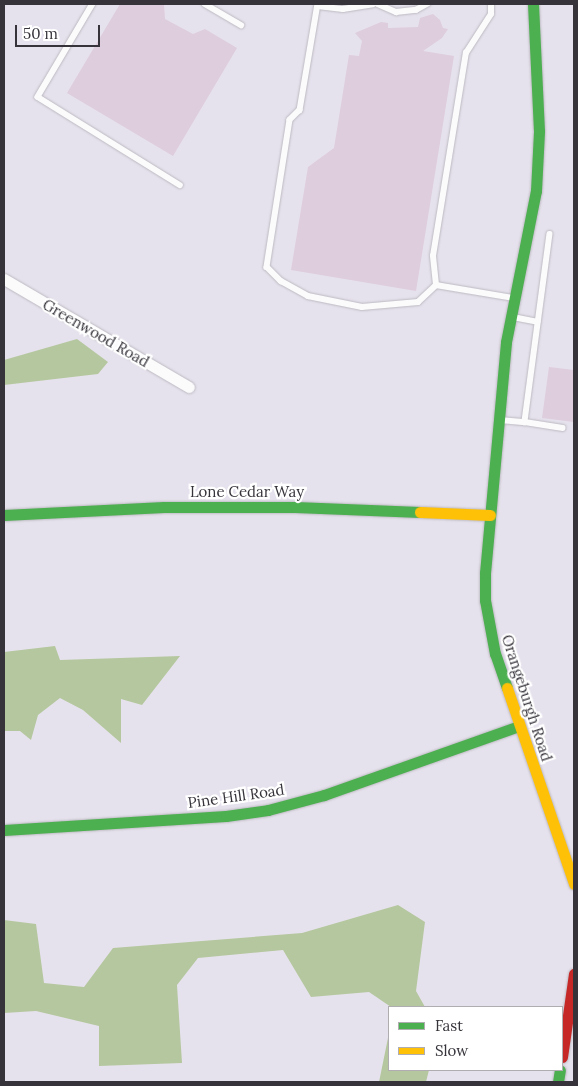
<!DOCTYPE html>
<style>
body{margin:0}
#map{position:relative;width:578px;height:1086px;overflow:hidden;background:#e6e2ed;font-family:Lora,serif}
div>[style]{position:absolute}
[style*='--x']{left:calc(var(--x)*1px);top:calc(var(--y)*1px);width:calc(var(--w)*1px);rotate:calc(var(--a)*1deg)}
.forest>*{inset:0;background:#b5c79f}
.building>*{inset:0;background:#decddc}
.roads{filter:drop-shadow(0 0 1px #bdbac2) drop-shadow(0 0 1px #bdbac2)}
.lane>*{height:5.5px;margin:-2.75px;padding:0 2.75px;transform-origin:2.75px;border-radius:2.75px;background:#fbfbfc}
.street>*{height:11px;margin:-5.5px;padding:0 5.5px;transform-origin:5.5px;border-radius:5.5px;background:#fbfbfc}
.fast>*{height:11px;margin:-5.5px;padding:0 5.5px;transform-origin:5.5px;border-radius:5.5px;background:#4caf50}
.slow>*{height:11px;margin:-5.5px;padding:0 5.5px;transform-origin:5.5px;border-radius:5.5px;background:#ffc107}
.jam>*{height:11px;margin:-5.5px;padding:0 5.5px;transform-origin:5.5px;border-radius:5.5px;background:#c62828}
span{translate:-50% -50%;white-space:nowrap;text-align:center;line-height:1.15;-webkit-text-stroke:4.5px #fff;paint-order:stroke}
.street-label{font-size:15px;color:#36333a}
.frame{position:absolute;inset:0;border:5px solid #36333a;pointer-events:none}
.legend{position:absolute;left:388px;top:1006px;width:175px;height:65px;box-sizing:border-box;background:#fff;border:1px solid #afadb0;margin:0;padding:6px 9px;list-style:none;font-size:15px;color:#36333a}
.legend li{display:flex;align-items:center;gap:10px;height:25px}
.legend b{width:25px;border:1px solid #afadb0}
.scale{position:absolute;left:15px;top:25px;width:85px;height:22px;box-sizing:border-box;border:2px solid #36333a;border-top:0;padding-left:6px;font-size:15px;line-height:18px;white-space:nowrap;color:#36333a;-webkit-text-stroke:4px #fff;paint-order:stroke}
</style>
<div id="map">
<div class="forest">
<div style="clip-path:polygon(77px 339px,108px 362px,98px 374px,4px 385px,4px 360px)"></div>
<div style="clip-path:polygon(55px 646px,60px 660px,180px 656px,142px 705px,121px 699px,121px 743px,83px 710px,60px 698px,38px 715px,31px 740px,20px 731px,4px 731px,4px 652px)"></div>
<div style="clip-path:polygon(398px 905px,425px 922px,416px 991px,425px 1007px,391px 1007px,369px 992px,311px 997px,283px 950px,198px 958px,177px 985px,182px 1063px,99px 1066px,99px 1026px,36px 1011px,4px 1013px,4px 920px,36px 924px,44px 983px,84px 987px,113px 948px,302px 933px)"></div>
<div style="clip-path:polygon(389px 1033px,389px 1070px,429px 1070px,426px 1082px,379px 1082px)"></div>
</div>
<div class="building">
<div style="clip-path:polygon(120px 4px,164px 4px,165px 19px,193px 34px,205px 29px,237px 48px,173px 156px,67px 93px)"></div>
<div style="clip-path:polygon(433px 14px,440px 20px,443px 28px,448px 29px,442px 38px,423px 51px,454px 56px,416px 291px,291px 270px,308px 167px,334px 148px,349px 55px,359px 56px,362px 41px,355px 33px,381px 22px,388px 23px,388px 28px,418px 27px,420px 18px)"></div>
<div style="clip-path:polygon(549px 367px,574px 370px,574px 422px,542px 418px)"></div>
</div>
<div class="roads">
<div class="lane">
<div style="--x:93;--y:4;--w:108;--a:120.6"></div>
<div style="--x:38;--y:97;--w:167;--a:31.8"></div>
<div style="--x:205;--y:4;--w:42;--a:30.3"></div>
<div style="--x:318;--y:4;--w:108;--a:99.6"></div>
<div style="--x:300;--y:110;--w:14;--a:135"></div>
<div style="--x:290;--y:120;--w:149;--a:98.9"></div>
<div style="--x:267;--y:267;--w:20;--a:45"></div>
<div style="--x:281;--y:281;--w:31;--a:29"></div>
<div style="--x:308;--y:296;--w:55;--a:11.5"></div>
<div style="--x:362;--y:307;--w:56;--a:-5.1"></div>
<div style="--x:418;--y:302;--w:25;--a:-43"></div>
<div style="--x:378;--y:4;--w:20;--a:24"></div>
<div style="--x:396;--y:12;--w:20;--a:-6"></div>
<div style="--x:416;--y:10;--w:13;--a:-29"></div>
<div style="--x:318;--y:6;--w:25;--a:7"></div>
<div style="--x:343;--y:9;--w:30;--a:-9"></div>
<div style="--x:550;--y:234;--w:190;--a:97.6"></div>
<div style="--x:525;--y:422;--w:38;--a:9"></div>
<div style="--x:436;--y:285;--w:29;--a:-96"></div>
<div style="--x:433;--y:256;--w:206;--a:-80.8"></div>
<div style="--x:466;--y:53;--w:46;--a:-57.3"></div>
<div style="--x:491;--y:14;--w:10;--a:-90"></div>
<div style="--x:436;--y:285;--w:79;--a:9.5"></div>
<div style="--x:513;--y:317;--w:25;--a:11"></div>
<div style="--x:500;--y:420;--w:25;--a:5"></div>
</div>
<div class="street">
<div style="--x:4;--y:279;--w:214;--a:30.3"></div>
</div>
<div class="fast">
<div style="--x:4;--y:515;--w:160;--a:-2.9"></div>
<div style="--x:164;--y:507;--w:131;--a:0"></div>
<div style="--x:295;--y:507;--w:125;--a:2.3"></div>
<div style="--x:507;--y:688;--w:36;--a:-109"></div>
<div style="--x:495;--y:654;--w:55;--a:-100.5"></div>
<div style="--x:485;--y:600;--w:27;--a:-90"></div>
<div style="--x:485;--y:573;--w:232;--a:-84.8"></div>
<div style="--x:506;--y:342;--w:154;--a:-78.8"></div>
<div style="--x:536;--y:191;--w:60;--a:-87.1"></div>
<div style="--x:539;--y:131;--w:127;--a:-92.7"></div>
<div style="--x:4;--y:830;--w:222;--a:-3.6"></div>
<div style="--x:226;--y:816;--w:42;--a:-8.1"></div>
<div style="--x:268;--y:810;--w:58;--a:-15"></div>
<div style="--x:324;--y:795;--w:207;--a:-19.5"></div>
<div style="--x:558;--y:1082;--w:12;--a:-81"></div>
</div>
<div class="slow">
<div style="--x:420;--y:512;--w:70;--a:2.5"></div>
<div style="--x:507;--y:688;--w:207;--a:71.1"></div>
</div>
<div class="jam">
<div style="--x:562;--y:1057;--w:84;--a:-81.8"></div>
</div>
</div>
<div class="street-label">
<span style="left:96px;top:333px;rotate:30deg">Greenwood Road</span>
<span style="left:247px;top:492px">Lone Cedar Way</span>
<span style="left:527px;top:698px;rotate:72deg">Orangeburgh Road</span>
<span style="left:236px;top:796px;rotate:-8deg">Pine Hill Road</span>
</div>
<div class="frame"></div>
<ul class="legend">
<li><b style="height:6px;background:#4caf50"></b>Fast</li>
<li><b style="height:6px;background:#ffc107"></b>Slow</li>
</ul>
<div class="scale">50 m</div>
</div>
